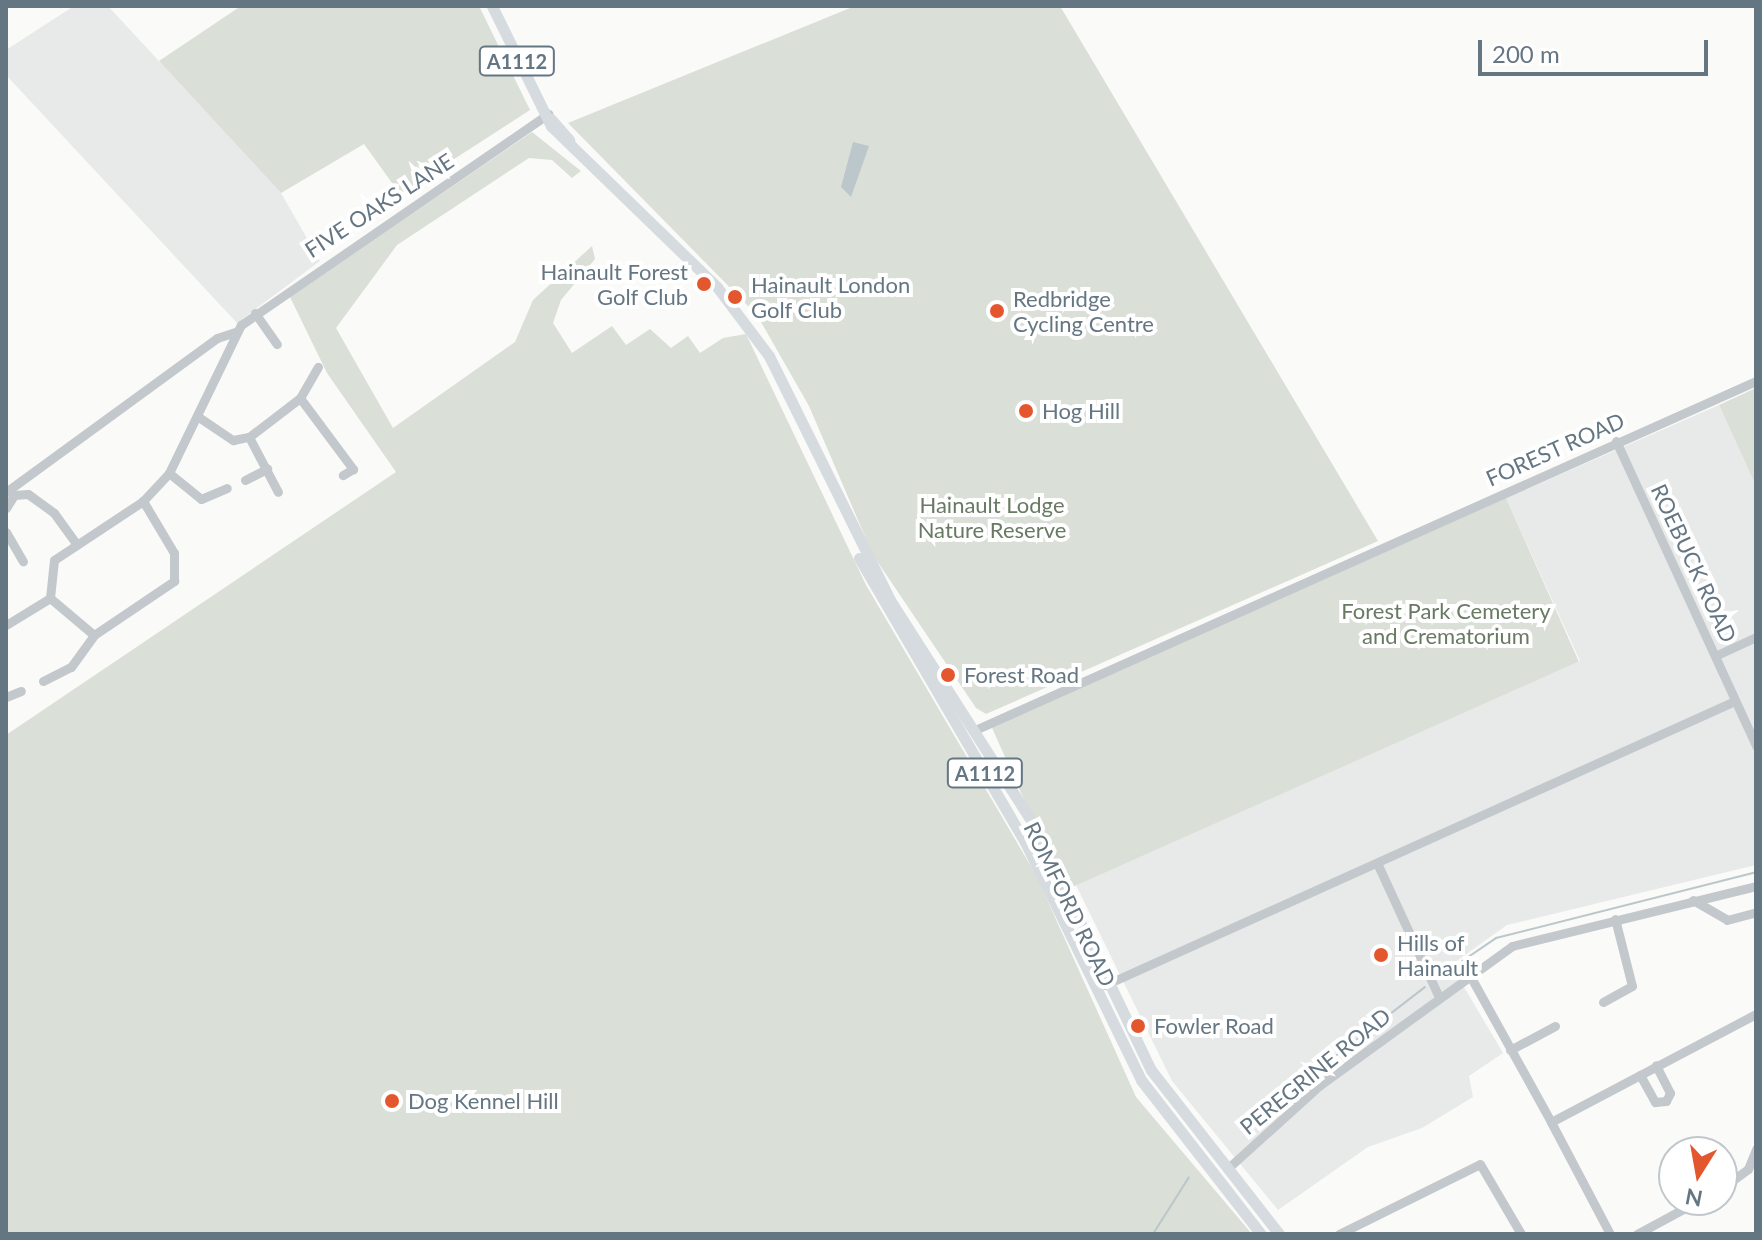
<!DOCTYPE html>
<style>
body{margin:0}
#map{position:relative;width:1762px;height:1240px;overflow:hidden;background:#fafaf8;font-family:Lato,sans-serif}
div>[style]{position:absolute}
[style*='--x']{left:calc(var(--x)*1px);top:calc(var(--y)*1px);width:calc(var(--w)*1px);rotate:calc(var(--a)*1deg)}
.built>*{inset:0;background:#e8e9e9}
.green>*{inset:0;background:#dadfd7;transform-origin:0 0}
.water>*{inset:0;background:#bbc7cb}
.stream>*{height:2px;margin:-1px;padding:0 1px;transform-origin:1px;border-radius:1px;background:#bbc7cb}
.minor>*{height:9px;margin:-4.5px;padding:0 4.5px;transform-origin:4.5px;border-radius:4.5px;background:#c3c8cc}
.major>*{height:11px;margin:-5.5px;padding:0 5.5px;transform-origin:5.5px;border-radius:5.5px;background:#d6dbdf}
.dots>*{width:22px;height:22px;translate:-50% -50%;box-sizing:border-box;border:4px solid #fff;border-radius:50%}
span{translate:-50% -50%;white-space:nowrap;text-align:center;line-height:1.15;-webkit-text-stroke:8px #fff;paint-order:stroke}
.shield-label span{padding:2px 6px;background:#fff;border:2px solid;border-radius:6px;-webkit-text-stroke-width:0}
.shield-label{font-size:20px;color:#657683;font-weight:700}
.street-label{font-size:22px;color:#657683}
.poi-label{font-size:22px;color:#657683}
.right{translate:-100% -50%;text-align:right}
.left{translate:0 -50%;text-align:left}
.park-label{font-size:22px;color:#687a64}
.frame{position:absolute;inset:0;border:8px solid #657683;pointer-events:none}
.north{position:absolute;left:1658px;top:1136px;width:80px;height:80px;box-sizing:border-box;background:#fff;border:2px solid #c1c8cd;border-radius:50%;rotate:191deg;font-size:22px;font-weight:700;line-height:32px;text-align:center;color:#657683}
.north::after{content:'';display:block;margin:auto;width:28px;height:36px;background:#e4572e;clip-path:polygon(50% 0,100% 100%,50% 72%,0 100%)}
.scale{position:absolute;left:1478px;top:40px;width:230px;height:36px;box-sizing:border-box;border:4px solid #657683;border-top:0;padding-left:10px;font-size:24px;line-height:28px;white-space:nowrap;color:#657683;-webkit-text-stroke:6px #fff;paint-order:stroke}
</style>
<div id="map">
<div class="built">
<div style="clip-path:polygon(74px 6px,108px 6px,281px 193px,320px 261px,237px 323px,6px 75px,6px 50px)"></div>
<div style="clip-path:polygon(1719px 405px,1756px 486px,1756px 865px,1507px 925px,1451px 965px,1503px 1053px,1469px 1076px,1473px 1097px,1422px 1128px,1368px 1147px,1278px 1210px,1172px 1081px,1075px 883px,1580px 661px,1506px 498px)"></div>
</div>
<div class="green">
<div style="clip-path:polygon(241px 6px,479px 6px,530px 110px,400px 194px,364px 144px,281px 193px,159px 61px)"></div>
<div style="clip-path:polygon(855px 6px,1060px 6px,1378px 541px,986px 714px,976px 708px,873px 555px,809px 406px,757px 315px,568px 123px)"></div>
<div style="clip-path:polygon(532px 132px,581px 171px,572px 178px,552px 160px,529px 158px,397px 245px,336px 328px,393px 428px,515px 342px,533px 300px,592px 246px,595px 259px,561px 300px,553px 323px,572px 353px,612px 326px,626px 345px,650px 329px,671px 348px,688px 336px,700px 353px,723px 338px,746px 334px,866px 585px,1036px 875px,1136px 1097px,1252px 1234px,6px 1234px,6px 735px,396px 472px,327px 373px,290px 297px)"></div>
<div style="clip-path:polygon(1756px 388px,1756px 486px,1719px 405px)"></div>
<div style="left:1506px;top:498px;width:179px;height:563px;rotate:66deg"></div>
</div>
<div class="water">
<div style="clip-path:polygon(853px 142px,869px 146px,851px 197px,841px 187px)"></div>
</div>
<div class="stream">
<div style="--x:1436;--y:979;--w:73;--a:-34.3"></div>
<div style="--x:1496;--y:938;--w:268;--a:-14.2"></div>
<div style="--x:1337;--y:1055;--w:111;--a:-37.7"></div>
<div style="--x:1153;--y:1234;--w:67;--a:-57.7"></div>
</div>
<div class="minor">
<div style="--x:255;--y:313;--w:38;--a:55"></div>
<div style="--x:300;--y:398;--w:89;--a:53.3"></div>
<div style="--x:353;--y:469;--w:12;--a:149"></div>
<div style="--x:200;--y:418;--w:40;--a:34"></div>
<div style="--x:233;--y:440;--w:16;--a:-11"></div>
<div style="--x:249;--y:437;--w:64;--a:-37.4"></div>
<div style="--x:300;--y:398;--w:36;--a:-60"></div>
<div style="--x:249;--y:437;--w:62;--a:62.2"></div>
<div style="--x:1616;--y:441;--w:336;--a:65.3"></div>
<div style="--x:169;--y:473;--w:41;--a:39.1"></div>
<div style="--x:201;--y:499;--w:28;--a:-23"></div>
<div style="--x:245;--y:480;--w:25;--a:-27"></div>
<div style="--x:6;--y:492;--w:261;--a:-36.1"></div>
<div style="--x:217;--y:338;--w:20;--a:-18"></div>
<div style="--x:6;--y:508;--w:15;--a:-58"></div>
<div style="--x:14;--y:495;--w:14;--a:-4"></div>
<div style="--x:28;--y:494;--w:32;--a:36"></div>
<div style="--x:54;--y:513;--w:39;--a:54"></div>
<div style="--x:6;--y:532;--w:34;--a:60"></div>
<div style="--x:50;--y:598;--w:38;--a:-84"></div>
<div style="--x:54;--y:560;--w:107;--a:-33.5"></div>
<div style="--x:143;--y:501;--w:38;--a:-47"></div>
<div style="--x:169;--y:473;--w:165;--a:-64.1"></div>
<div style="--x:241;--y:325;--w:373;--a:-34.5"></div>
<div style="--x:50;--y:598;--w:57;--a:40.1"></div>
<div style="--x:6;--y:625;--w:52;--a:-31.5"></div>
<div style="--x:1717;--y:655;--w:43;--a:-24.8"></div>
<div style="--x:43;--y:681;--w:31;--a:-27"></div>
<div style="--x:71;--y:667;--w:39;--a:-54"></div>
<div style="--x:94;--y:635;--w:97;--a:-34"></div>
<div style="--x:174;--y:581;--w:28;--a:-90"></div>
<div style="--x:174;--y:553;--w:61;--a:-120.8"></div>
<div style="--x:6;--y:697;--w:16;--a:-22"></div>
<div style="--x:975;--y:730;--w:855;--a:-24.08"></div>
<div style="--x:1377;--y:863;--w:145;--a:65.2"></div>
<div style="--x:1693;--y:900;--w:39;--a:30"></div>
<div style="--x:1727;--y:920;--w:30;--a:-15"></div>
<div style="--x:1468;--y:972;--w:171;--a:61"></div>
<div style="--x:1105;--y:985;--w:691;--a:-24.27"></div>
<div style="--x:1603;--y:1002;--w:33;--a:-29"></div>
<div style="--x:1632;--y:986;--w:69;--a:-104.2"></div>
<div style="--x:1510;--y:1050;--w:51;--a:-28.1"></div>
<div style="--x:1640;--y:1075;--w:31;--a:61"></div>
<div style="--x:1655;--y:1102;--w:11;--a:-5"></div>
<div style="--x:1666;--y:1101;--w:9;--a:-63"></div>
<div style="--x:1670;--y:1093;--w:31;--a:-117"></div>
<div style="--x:1227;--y:1169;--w:125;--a:-42.1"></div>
<div style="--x:1320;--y:1085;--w:237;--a:-35.9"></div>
<div style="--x:1512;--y:946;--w:251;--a:-13.8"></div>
<div style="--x:1722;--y:1188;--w:32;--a:-36"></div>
<div style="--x:1748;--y:1169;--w:22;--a:-68"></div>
<div style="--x:1339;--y:1234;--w:157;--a:-26.4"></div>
<div style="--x:1480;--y:1164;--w:81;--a:59.6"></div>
<div style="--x:1610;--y:1234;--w:127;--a:-117.8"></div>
<div style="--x:1551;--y:1122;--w:232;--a:-27.8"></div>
<div style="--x:1637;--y:1234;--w:72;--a:-28.4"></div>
</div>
<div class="major">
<div style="--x:492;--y:6;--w:134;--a:63.8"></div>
<div style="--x:551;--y:126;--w:231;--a:44.1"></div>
<div style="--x:717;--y:287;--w:86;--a:53"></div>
<div style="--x:769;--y:356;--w:272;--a:63.6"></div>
<div style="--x:890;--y:600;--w:266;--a:57.4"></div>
<div style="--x:1033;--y:824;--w:273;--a:64.4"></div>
<div style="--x:1151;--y:1070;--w:208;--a:52"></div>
<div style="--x:551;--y:119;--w:28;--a:49"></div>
<div style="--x:859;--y:558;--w:329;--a:59.7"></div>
<div style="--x:1025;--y:842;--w:265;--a:64"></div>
<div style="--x:1141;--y:1080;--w:195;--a:52.1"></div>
</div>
<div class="dots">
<div style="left:704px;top:284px;background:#e4572e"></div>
<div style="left:735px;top:297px;background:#e4572e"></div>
<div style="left:997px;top:311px;background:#e4572e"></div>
<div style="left:1026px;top:411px;background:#e4572e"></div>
<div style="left:948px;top:675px;background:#e4572e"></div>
<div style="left:1381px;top:955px;background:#e4572e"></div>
<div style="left:1138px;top:1026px;background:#e4572e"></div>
<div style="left:392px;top:1101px;background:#e4572e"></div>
</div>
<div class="shield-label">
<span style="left:517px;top:61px">A1112</span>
<span style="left:985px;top:773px">A1112</span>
</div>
<div class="street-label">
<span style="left:379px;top:205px;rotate:-33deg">FIVE OAKS LANE</span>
<span style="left:1555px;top:449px;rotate:-24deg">FOREST ROAD</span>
<span style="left:1694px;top:563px;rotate:65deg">ROEBUCK ROAD</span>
<span style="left:1070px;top:904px;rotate:64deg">ROMFORD ROAD</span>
<span style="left:1315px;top:1071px;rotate:-39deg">PEREGRINE ROAD</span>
</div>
<div class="poi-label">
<span class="right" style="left:688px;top:284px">Hainault Forest<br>Golf Club</span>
<span class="left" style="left:751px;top:297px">Hainault London<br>Golf Club</span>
<span class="left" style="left:1013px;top:311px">Redbridge<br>Cycling Centre</span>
<span class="left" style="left:1042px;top:411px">Hog Hill</span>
<span class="left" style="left:964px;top:675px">Forest Road</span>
<span class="left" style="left:1397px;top:955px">Hills of<br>Hainault</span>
<span class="left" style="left:1154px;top:1026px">Fowler Road</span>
<span class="left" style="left:408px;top:1101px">Dog Kennel Hill</span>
</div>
<div class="park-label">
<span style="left:992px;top:517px">Hainault Lodge<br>Nature Reserve</span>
<span style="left:1446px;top:623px">Forest Park Cemetery<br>and Crematorium</span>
</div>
<div class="frame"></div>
<div class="north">N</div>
<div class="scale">200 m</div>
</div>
